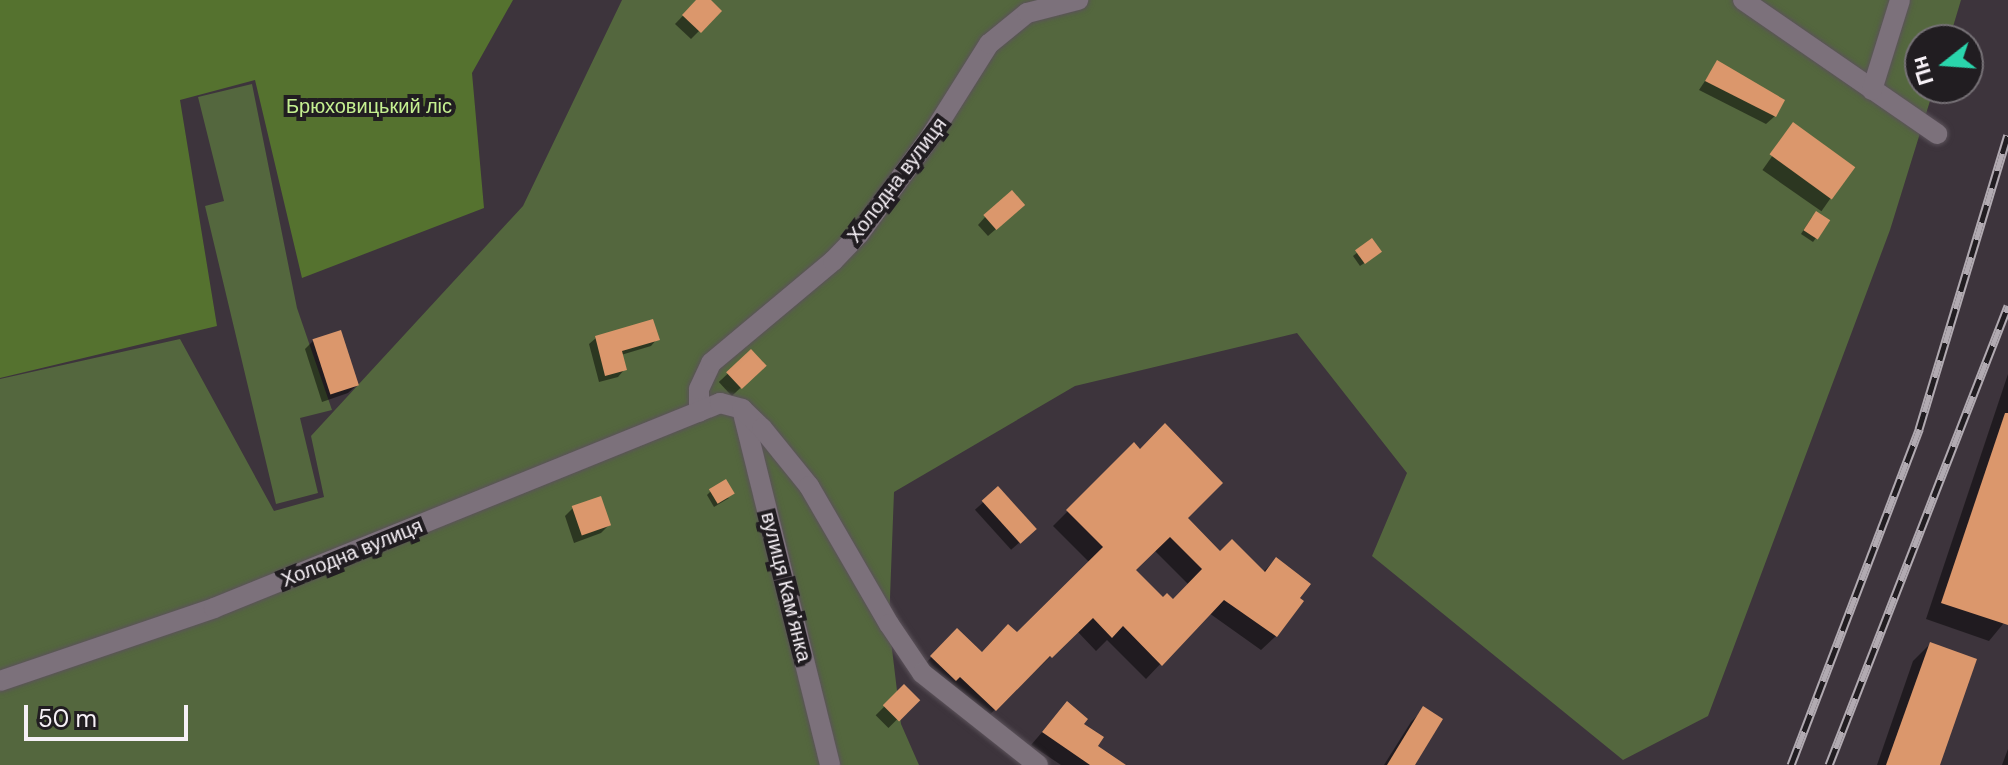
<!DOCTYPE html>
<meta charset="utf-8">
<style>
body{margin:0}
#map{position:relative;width:2008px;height:765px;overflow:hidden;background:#3d343c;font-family:"DM Sans",sans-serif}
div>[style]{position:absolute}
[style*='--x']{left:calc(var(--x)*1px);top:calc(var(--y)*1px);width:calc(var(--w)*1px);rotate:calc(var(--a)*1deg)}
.green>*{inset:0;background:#54673e}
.forest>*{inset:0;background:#55722f}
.shadow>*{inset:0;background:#0007;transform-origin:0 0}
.building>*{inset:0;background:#db976c;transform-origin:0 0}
.roads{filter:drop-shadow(0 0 2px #5b525a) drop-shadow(0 0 2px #5b525a)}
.minor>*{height:20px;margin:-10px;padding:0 10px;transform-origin:10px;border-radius:10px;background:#7c717b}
.rail>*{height:9px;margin-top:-4.5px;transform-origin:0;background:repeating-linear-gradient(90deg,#211d21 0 18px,#b1aab1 0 36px);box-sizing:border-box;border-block:2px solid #b1aab1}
span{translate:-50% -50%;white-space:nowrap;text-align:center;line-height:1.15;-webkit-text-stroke:8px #211d21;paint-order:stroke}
.park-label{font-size:20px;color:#c5f091}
.street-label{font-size:20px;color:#f6f0f6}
.north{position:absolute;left:1904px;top:24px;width:80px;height:80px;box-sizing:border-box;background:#211d21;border:2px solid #767176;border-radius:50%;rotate:253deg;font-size:22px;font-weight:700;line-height:32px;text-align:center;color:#f6f0f6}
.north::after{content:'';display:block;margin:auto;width:28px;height:36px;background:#2ad5ac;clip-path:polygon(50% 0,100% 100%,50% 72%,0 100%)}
.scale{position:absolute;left:24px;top:705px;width:164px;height:36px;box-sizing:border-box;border:4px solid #f6f0f6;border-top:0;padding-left:10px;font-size:24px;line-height:28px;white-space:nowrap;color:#f6f0f6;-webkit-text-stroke:6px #211d21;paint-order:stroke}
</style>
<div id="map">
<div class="green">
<div style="clip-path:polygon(622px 0,1961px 0,1949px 40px,1920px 40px,1920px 88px,1934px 88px,1890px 230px,1708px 716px,1623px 760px,1372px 556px,1407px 473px,1297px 333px,1075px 386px,894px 492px,889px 624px,901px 724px,919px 765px,0 765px,0 379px,180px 339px,274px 511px,324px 497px,311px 436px,523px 206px)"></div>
<div style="clip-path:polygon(252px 84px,297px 308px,332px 410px,300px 418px,318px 493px,276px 504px,205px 206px,224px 201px,198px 97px)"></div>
</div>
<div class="forest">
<div style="clip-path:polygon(0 0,513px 0,472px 73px,484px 208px,302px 278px,255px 80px,180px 100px,217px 326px,0 378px)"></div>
</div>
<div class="shadow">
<div style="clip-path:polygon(698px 0,708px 0,719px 11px,691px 39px,675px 24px)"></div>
<div style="clip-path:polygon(1717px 63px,1775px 116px,1766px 124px,1699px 90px)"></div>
<div style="left:1794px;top:125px;width:72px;height:55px;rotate:35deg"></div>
<div style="clip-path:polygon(1014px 213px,988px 236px,978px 225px,986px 216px)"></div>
<div style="clip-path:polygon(1812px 217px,1816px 238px,1813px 242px,1801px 234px)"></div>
<div style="clip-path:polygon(1372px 241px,1376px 255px,1360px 266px,1353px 256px)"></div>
<div style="clip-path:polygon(596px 338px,657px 339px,651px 346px,621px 355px,624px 370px,618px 377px,599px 382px,589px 344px)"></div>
<div style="clip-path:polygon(313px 341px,357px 385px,348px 393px,322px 402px,305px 349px)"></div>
<div style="left:751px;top:352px;width:19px;height:44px;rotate:47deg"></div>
<div style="clip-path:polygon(2008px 374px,2008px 618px,1989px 641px,1926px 619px)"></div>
<div style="clip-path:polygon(evenodd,1134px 445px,1185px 518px,1220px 554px,1263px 572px,1276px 559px,1276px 636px,1261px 650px,1209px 613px,1146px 679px,1107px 640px,1096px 651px,1077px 631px,980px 724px,917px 672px,957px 631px,982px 654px,1017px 635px,1090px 563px,1053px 526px,1134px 445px,1154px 550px,1189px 585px,1172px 602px,1163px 600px,1134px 570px,1154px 550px)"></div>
<div style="left:998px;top:489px;width:54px;height:31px;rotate:48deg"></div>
<div style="clip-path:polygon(711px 491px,729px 498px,714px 507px,707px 495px)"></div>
<div style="clip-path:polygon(573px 508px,609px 525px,601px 533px,574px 543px,565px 516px)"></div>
<div style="clip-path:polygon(1930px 644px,1938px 765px,1877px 765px,1913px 661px)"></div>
<div style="left:904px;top:687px;width:18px;height:40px;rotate:45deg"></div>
<div style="clip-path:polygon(1424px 709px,1413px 765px,1384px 765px,1411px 722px)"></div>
<div style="clip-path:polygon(1056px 716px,1081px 724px,1096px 747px,1122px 765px,1061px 765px,1031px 745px)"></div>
<div style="clip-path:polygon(2008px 749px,2008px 765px,2002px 765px)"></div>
</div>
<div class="building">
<div style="clip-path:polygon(696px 0,711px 0,722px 11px,701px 33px,682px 15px)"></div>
<div style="clip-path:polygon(1717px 60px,1785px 100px,1776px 117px,1705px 81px)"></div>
<div style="left:1793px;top:122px;width:77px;height:40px;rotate:36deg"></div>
<div style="left:1012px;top:190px;width:20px;height:38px;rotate:49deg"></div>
<div style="left:1816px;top:211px;width:17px;height:23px;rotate:33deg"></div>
<div style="left:1372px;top:238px;width:17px;height:21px;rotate:54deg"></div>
<div style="clip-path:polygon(653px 319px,660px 340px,622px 351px,627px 370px,605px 376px,595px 336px)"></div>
<div style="left:341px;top:330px;width:58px;height:30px;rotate:72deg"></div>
<div style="left:751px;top:349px;width:23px;height:34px;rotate:47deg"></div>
<div style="clip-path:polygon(2005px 413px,2008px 413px,2008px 625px,1941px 603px)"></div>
<div style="clip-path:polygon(evenodd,1165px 423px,1223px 483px,1188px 518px,1220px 551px,1232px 539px,1265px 572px,1276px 557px,1311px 584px,1300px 598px,1304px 601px,1277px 637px,1224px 600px,1162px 666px,1123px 626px,1112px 638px,1093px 618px,1052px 658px,1050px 656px,996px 711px,960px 677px,956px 681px,930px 656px,957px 628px,982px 652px,1008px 624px,1017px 632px,1103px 547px,1066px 510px,1134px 442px,1140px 449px,1165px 423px,1170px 537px,1202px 569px,1173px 599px,1167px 593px,1163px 597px,1136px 570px,1170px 537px)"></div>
<div style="left:726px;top:479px;width:17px;height:20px;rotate:59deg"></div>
<div style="left:998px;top:486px;width:58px;height:22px;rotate:48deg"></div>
<div style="left:601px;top:496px;width:31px;height:31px;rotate:71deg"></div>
<div style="clip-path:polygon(1930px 642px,1977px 659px,1940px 765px,1886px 765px)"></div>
<div style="left:904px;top:684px;width:23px;height:30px;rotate:45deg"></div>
<div style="clip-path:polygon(1067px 701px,1088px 719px,1084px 724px,1104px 737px,1098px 746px,1126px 765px,1090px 765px,1042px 732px)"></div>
<div style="clip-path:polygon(1423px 706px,1443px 719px,1415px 765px,1387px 765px)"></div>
</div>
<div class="roads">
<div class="minor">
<div style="--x:1743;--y:0;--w:236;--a:34.6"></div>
<div style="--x:1872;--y:90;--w:94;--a:-72.7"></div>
<div style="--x:742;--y:409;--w:367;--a:76.1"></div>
<div style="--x:699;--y:412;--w:23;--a:-90"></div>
<div style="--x:699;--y:389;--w:29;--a:-65"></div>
<div style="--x:711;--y:363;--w:159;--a:-39.9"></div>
<div style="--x:833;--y:261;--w:37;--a:-46"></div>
<div style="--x:859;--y:234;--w:122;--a:-53.7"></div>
<div style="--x:931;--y:136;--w:109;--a:-57.8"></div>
<div style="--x:989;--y:44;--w:49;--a:-39.2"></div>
<div style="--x:1027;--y:13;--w:53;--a:-14.3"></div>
<div style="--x:0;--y:681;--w:226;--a:-18.8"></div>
<div style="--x:214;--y:608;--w:546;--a:-22.05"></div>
<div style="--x:720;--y:403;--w:23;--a:15"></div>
<div style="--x:742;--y:409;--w:28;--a:44"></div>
<div style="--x:762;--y:428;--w:75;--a:51"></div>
<div style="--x:809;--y:486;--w:160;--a:59.9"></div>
<div style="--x:889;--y:624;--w:59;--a:56"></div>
<div style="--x:922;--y:673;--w:148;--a:38.4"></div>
</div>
</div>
<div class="rail">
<div style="--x:1791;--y:765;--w:360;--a:-69.1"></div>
<div style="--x:1919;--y:429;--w:307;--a:-73.2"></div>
<div style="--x:1829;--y:765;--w:493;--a:-68.7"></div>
</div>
<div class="park-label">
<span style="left:369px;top:106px">Брюховицький ліс</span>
</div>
<div class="street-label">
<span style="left:897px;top:180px;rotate:-53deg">Холодна вулиця</span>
<span style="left:352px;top:553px;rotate:-22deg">Холодна вулиця</span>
<span style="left:786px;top:587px;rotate:76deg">вулиця Камʼянка</span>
</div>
<div class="north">Пн</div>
<div class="scale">50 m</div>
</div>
